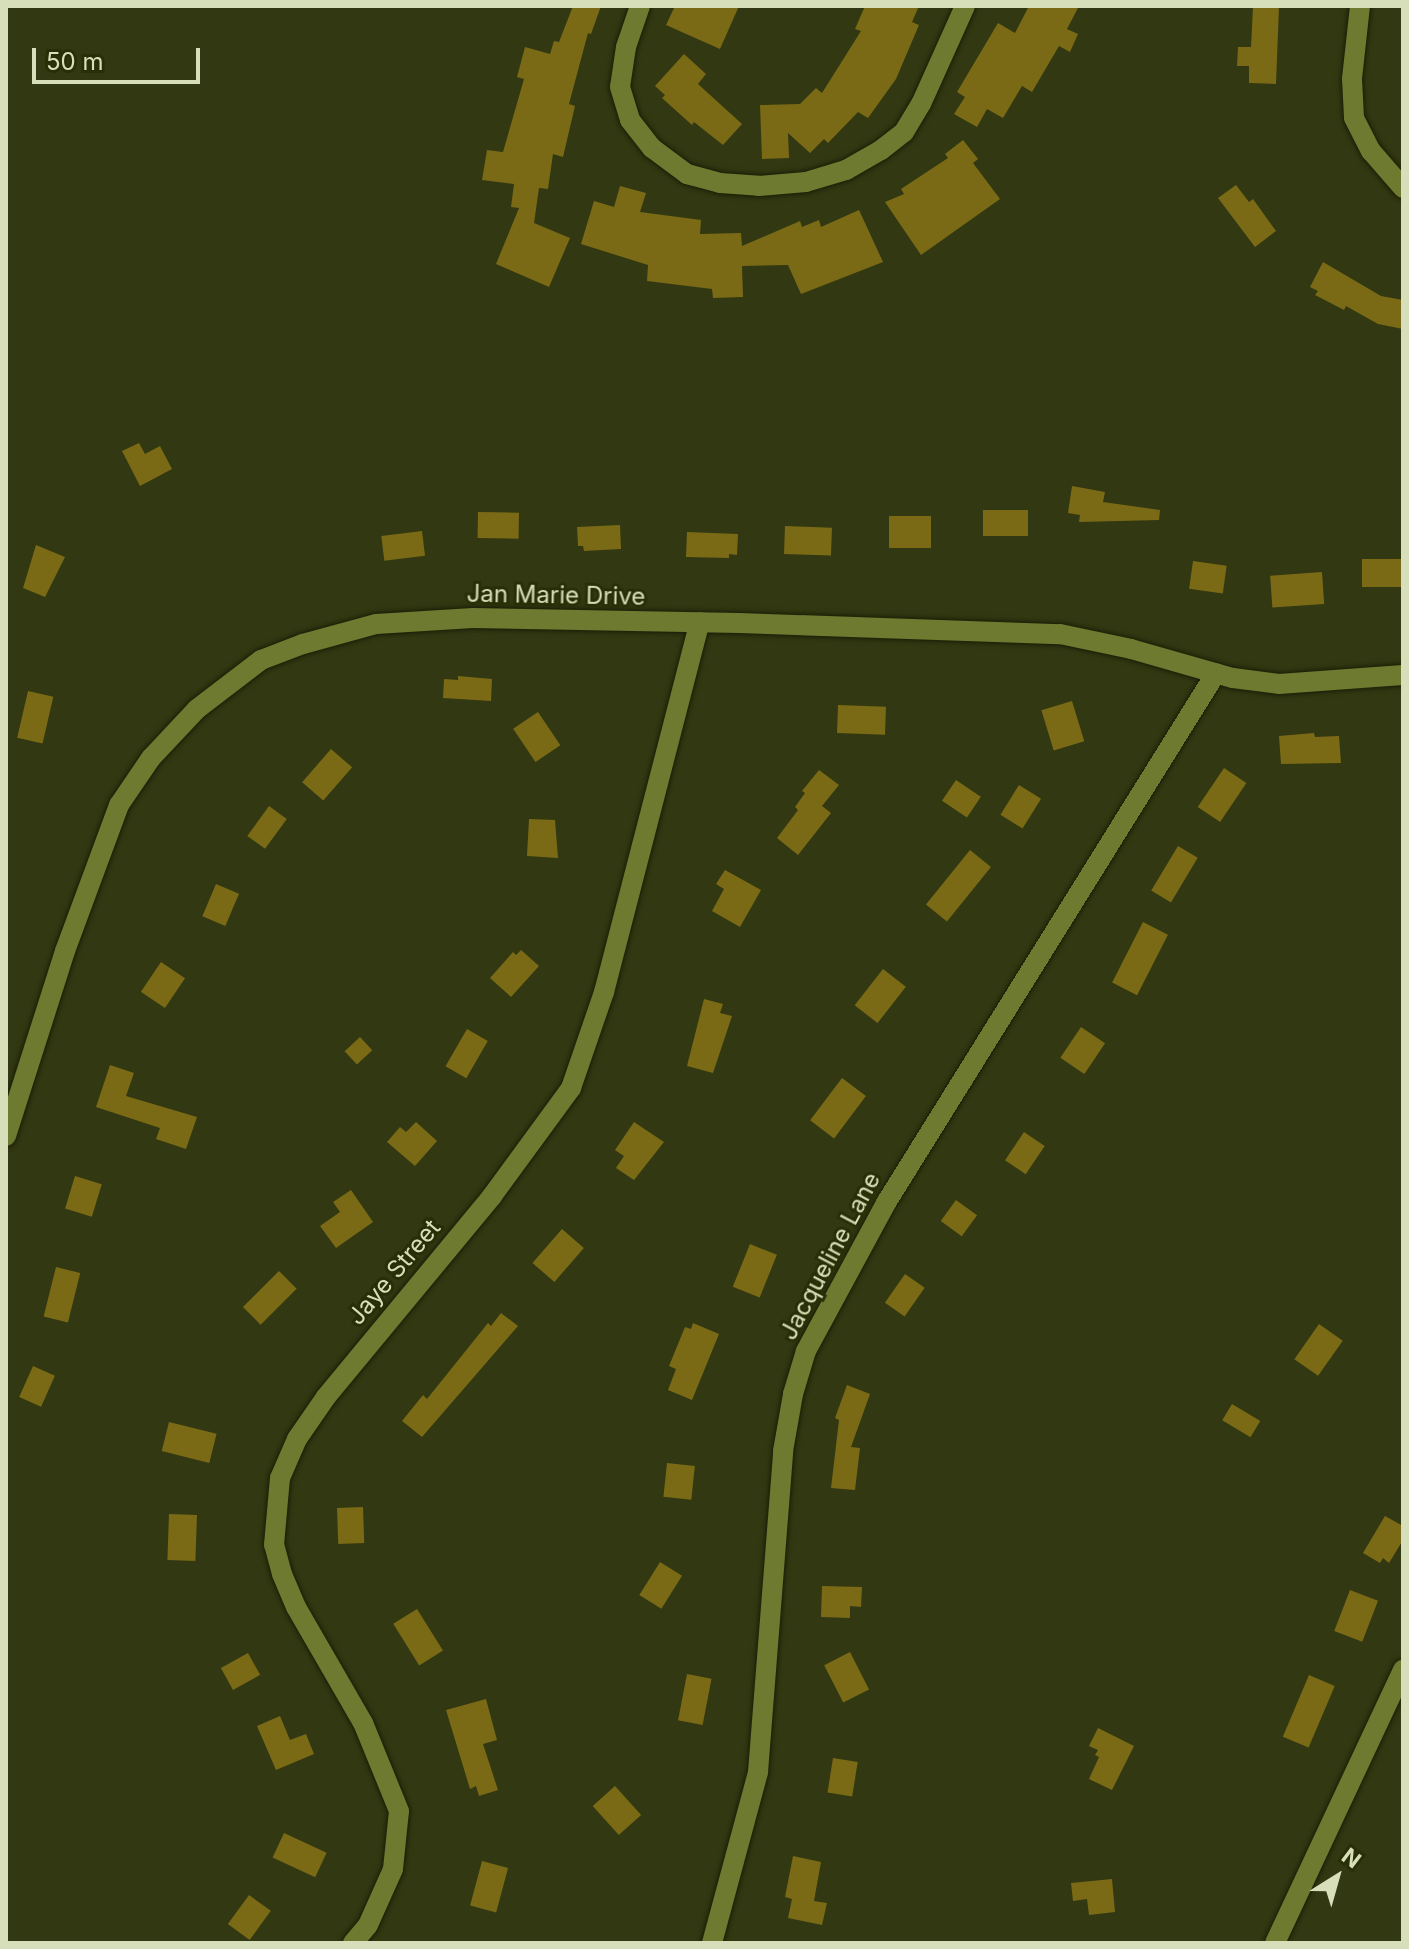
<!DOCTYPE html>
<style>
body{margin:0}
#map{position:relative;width:1409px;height:1949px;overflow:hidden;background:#323811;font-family:Inter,sans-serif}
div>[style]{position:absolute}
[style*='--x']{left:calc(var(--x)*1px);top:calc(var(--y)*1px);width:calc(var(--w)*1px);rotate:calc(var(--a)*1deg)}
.building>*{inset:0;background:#7a6a16;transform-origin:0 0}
.roads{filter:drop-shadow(0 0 2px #1a1e07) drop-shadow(0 0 2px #1a1e07)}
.minor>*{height:20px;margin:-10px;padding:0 10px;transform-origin:10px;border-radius:10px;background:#6e7a30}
.tertiary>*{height:20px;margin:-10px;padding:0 10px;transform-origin:10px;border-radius:10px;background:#6e7a30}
span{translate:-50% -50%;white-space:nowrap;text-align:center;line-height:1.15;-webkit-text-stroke:6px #282e05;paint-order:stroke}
.street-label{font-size:24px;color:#d7dfba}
.frame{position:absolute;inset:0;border:8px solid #d7dfba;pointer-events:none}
.north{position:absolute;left:1297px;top:1837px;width:80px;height:80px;-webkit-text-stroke:6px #282e05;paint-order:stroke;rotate:37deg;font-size:22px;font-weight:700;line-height:32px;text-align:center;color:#d7dfba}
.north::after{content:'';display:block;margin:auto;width:28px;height:36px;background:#d7dfba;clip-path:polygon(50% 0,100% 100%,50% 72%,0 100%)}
.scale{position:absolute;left:32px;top:48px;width:168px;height:36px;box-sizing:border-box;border:4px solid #d7dfba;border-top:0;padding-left:10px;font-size:24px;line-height:28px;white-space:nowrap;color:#d7dfba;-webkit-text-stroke:6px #282e05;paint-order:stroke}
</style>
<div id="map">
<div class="building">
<div style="clip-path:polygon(573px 6px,601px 6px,591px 34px,588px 33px,569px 104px,575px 106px,563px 157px,553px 154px,548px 189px,539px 188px,534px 223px,570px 238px,549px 287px,496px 264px,519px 208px,511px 207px,514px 184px,482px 180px,487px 150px,503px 152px,524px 79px,517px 77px,525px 47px,550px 54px,554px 41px,559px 42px)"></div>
<div style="clip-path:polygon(675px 6px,739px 6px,720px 49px,666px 25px)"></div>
<div style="clip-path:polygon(865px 6px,919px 6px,912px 22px,919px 25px,896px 79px,868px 118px,858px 112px,828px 143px,824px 139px,810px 153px,788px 133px,789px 158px,762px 159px,760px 105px,800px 104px,816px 88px,822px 93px,861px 31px,855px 29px)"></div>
<div style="clip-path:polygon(1029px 6px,1079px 6px,1067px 29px,1078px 34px,1070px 52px,1059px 46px,1032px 92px,1022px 86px,1003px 118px,987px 109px,977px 127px,954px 114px,965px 97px,957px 92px,998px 23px,1015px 33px)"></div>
<div style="clip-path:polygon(1253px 6px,1279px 7px,1276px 84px,1249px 83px,1249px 66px,1237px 66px,1238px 47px,1251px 47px)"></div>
<div style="clip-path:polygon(684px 54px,706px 74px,698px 84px,742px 124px,723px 145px,694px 122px,692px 125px,662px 98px,665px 95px,655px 86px)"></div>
<div style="clip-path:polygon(963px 140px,978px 159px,973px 163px,1000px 199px,921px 255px,885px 202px,904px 194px,901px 189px,948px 158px,945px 154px)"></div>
<div style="clip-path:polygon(1236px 185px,1249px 202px,1253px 199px,1276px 231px,1255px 247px,1218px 198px)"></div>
<div style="clip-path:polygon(620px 186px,646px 193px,640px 212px,701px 220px,700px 234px,741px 233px,742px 246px,800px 221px,802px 227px,819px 220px,821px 227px,859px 210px,883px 262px,801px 294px,788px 265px,742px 266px,743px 297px,713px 298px,712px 289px,647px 281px,648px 265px,581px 244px,594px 201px,614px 207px)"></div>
<div style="clip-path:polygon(1323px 262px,1381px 296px,1403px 300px,1403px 329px,1378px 324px,1346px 306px,1344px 310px,1315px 295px,1318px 291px,1310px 287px)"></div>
<div style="clip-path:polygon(139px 443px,145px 454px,160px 446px,172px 469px,140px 486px,122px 451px)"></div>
<div style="clip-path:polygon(1072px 486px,1105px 492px,1103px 502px,1160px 510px,1159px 520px,1079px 522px,1080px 515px,1068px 513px)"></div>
<div style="left:983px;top:510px;width:45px;height:26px"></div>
<div style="left:478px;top:512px;width:41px;height:26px;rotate:1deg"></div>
<div style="left:889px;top:516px;width:42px;height:32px"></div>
<div style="clip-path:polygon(620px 525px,621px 549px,584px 551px,583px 546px,578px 546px,577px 527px)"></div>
<div style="left:785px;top:526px;width:47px;height:28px;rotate:2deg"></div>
<div style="left:422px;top:531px;width:25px;height:41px;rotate:83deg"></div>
<div style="clip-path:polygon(687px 532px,738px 534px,737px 555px,729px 554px,729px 558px,686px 557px)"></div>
<div style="clip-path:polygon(36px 545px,65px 557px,45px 597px,23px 588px)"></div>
<div style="left:1403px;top:559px;width:28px;height:41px;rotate:90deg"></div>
<div style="left:1193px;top:561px;width:34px;height:28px;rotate:8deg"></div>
<div style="left:1322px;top:572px;width:32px;height:52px;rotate:86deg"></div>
<div style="clip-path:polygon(458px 676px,492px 679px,491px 701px,443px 698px,444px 679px,458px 680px)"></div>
<div style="left:28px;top:691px;width:26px;height:48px;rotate:13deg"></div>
<div style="left:1072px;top:701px;width:42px;height:32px;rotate:73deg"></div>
<div style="left:838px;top:705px;width:48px;height:28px;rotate:2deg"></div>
<div style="left:538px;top:712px;width:40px;height:30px;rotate:56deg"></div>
<div style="clip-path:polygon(1314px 733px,1315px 737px,1339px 736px,1341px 763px,1281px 764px,1279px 736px)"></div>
<div style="left:331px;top:749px;width:28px;height:44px;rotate:41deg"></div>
<div style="left:1224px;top:768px;width:27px;height:47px;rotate:34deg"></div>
<div style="clip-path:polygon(819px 770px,839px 785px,822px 806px,831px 813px,798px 855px,777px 838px,798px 810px,795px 807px,805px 793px,802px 791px)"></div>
<div style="left:956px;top:780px;width:30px;height:25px;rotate:34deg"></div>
<div style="left:1019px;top:785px;width:26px;height:35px;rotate:32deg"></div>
<div style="left:269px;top:806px;width:22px;height:37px;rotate:36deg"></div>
<div style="clip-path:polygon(529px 819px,555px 820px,558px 858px,527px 856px)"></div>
<div style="left:1178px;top:846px;width:23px;height:52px;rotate:31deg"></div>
<div style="left:970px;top:850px;width:27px;height:70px;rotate:39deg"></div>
<div style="clip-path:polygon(725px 870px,761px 890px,740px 927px,712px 911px,724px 889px,716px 884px)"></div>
<div style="left:216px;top:884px;width:25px;height:35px;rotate:23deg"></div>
<div style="left:1143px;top:922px;width:28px;height:68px;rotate:27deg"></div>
<div style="clip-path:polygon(521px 950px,539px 966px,511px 997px,490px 978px,513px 952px,516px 955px)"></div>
<div style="left:161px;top:962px;width:29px;height:36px;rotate:34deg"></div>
<div style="left:883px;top:969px;width:29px;height:46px;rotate:38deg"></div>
<div style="clip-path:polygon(704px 999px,723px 1004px,720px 1013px,732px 1016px,713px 1073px,687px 1066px)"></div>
<div style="left:1081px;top:1027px;width:29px;height:37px;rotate:34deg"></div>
<div style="left:467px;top:1029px;width:24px;height:43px;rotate:30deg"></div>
<div style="left:360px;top:1037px;width:18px;height:21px;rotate:47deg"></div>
<div style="clip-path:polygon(110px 1065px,134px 1073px,126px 1096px,197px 1117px,186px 1149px,156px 1139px,160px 1128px,96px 1107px)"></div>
<div style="left:842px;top:1078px;width:30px;height:53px;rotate:37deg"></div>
<div style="clip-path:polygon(416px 1122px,437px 1141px,415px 1166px,387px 1142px,400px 1127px,406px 1132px)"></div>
<div style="clip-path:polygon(634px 1122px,664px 1142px,634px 1180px,616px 1168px,624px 1156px,615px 1150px)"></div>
<div style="left:1024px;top:1132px;width:25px;height:34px;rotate:34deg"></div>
<div style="left:75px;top:1176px;width:28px;height:34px;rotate:17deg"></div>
<div style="clip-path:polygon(351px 1190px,373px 1222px,336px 1248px,320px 1226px,340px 1212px,333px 1202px)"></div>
<div style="left:956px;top:1200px;width:26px;height:26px;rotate:36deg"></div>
<div style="left:562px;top:1229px;width:29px;height:45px;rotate:41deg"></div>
<div style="left:750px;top:1244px;width:29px;height:46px;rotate:22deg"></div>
<div style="left:56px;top:1267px;width:25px;height:51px;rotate:14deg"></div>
<div style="left:279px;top:1271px;width:25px;height:51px;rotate:45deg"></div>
<div style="left:905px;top:1274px;width:24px;height:35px;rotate:35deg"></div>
<div style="clip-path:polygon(501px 1313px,518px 1326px,422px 1437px,402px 1421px,423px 1395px,427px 1399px,488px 1323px,491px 1326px)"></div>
<div style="clip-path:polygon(693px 1323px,719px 1334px,692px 1400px,668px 1390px,676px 1369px,669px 1366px,685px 1327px,691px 1329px)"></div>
<div style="left:1319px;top:1324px;width:29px;height:43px;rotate:35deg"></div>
<div style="left:33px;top:1366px;width:24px;height:34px;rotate:24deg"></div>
<div style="clip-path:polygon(847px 1385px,870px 1394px,851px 1447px,860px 1448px,855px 1490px,831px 1488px,839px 1420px,835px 1418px)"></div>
<div style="left:1232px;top:1404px;width:33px;height:19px;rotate:31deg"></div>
<div style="left:169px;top:1422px;width:49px;height:30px;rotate:14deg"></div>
<div style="left:667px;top:1463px;width:28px;height:34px;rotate:6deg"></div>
<div style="left:363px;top:1507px;width:36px;height:26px;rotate:88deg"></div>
<div style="left:169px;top:1514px;width:28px;height:46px;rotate:2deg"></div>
<div style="clip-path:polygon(1385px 1516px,1403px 1526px,1403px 1540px,1389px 1563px,1383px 1558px,1380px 1563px,1363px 1553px)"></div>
<div style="left:660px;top:1562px;width:26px;height:39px;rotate:32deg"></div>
<div style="clip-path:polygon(822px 1586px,862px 1587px,861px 1607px,850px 1606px,850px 1618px,821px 1617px)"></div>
<div style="left:1350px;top:1590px;width:30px;height:44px;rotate:21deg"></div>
<div style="left:417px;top:1609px;width:49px;height:28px;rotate:58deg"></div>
<div style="left:850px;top:1652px;width:42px;height:29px;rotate:63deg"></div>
<div style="left:248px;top:1653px;width:25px;height:31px;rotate:61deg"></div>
<div style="left:687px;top:1674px;width:25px;height:47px;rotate:11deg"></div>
<div style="left:1309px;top:1675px;width:28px;height:67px;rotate:23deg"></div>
<div style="clip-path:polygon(486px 1699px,497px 1740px,483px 1744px,498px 1790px,479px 1796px,476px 1786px,470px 1789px,446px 1710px)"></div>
<div style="clip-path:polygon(280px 1716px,290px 1740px,306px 1734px,314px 1754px,276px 1770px,257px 1726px)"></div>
<div style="clip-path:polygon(1098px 1728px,1134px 1746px,1112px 1790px,1089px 1779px,1099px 1757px,1095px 1755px,1098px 1750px,1089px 1746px)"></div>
<div style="left:833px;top:1758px;width:25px;height:35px;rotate:9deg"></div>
<div style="left:615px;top:1786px;width:39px;height:30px;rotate:48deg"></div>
<div style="left:284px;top:1833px;width:47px;height:27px;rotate:25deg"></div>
<div style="clip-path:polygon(793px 1856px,821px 1862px,814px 1901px,827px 1903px,822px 1925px,788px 1918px,792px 1899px,785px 1897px)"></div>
<div style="left:482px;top:1861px;width:27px;height:46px;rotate:15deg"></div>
<div style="clip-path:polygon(1112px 1879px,1115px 1912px,1089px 1915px,1087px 1899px,1073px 1901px,1071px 1883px)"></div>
<div style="left:249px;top:1895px;width:27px;height:36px;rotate:36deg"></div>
</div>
<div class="roads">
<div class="minor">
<div style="--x:640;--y:6;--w:43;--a:108.9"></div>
<div style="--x:626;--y:47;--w:40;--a:98.5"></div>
<div style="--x:620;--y:87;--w:34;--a:73"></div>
<div style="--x:630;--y:120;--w:36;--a:52"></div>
<div style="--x:652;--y:148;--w:44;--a:36.6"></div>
<div style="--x:687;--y:174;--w:34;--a:15"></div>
<div style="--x:720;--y:183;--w:39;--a:4"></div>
<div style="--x:759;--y:186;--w:47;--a:-4.9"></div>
<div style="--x:806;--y:182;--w:42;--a:-16.7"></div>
<div style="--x:846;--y:170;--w:40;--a:-29.7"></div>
<div style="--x:881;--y:150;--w:29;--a:-38"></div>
<div style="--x:904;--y:132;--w:33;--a:-59"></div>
<div style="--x:921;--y:104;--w:107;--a:-65.8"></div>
<div style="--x:1360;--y:6;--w:73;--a:96.3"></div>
<div style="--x:1352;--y:79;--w:39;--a:87"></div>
<div style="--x:1354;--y:118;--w:37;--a:63"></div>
<div style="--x:1371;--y:151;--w:49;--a:49.1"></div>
<div style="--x:6;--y:1136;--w:194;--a:-72.3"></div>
<div style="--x:65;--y:951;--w:156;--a:-69.7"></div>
<div style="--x:119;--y:805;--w:57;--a:-55.8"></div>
<div style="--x:151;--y:758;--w:67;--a:-46.8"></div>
<div style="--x:197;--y:709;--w:81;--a:-37.4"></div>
<div style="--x:261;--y:660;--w:45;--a:-20.9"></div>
<div style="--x:303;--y:644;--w:76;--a:-15.3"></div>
<div style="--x:376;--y:624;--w:97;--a:-3.5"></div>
<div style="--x:473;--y:618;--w:266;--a:1.1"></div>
<div style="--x:739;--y:623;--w:321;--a:2"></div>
<div style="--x:1060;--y:634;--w:73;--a:11.9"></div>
<div style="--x:1131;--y:649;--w:106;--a:15.9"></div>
<div style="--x:1233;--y:678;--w:46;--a:7.4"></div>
<div style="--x:1279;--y:684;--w:124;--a:-4.2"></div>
<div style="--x:353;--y:1943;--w:23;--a:-50"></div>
<div style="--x:368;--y:1925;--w:61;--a:-65.9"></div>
<div style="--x:393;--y:1869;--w:58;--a:-84.1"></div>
<div style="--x:399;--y:1811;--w:95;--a:-112.2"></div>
<div style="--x:363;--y:1723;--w:134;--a:-120"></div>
<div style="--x:296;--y:1607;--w:36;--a:-113"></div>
<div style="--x:282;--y:1574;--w:30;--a:-105"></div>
<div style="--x:274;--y:1545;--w:67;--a:-84.9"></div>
<div style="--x:280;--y:1478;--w:43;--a:-66.4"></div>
<div style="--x:297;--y:1439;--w:51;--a:-55.4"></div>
<div style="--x:326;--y:1397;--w:261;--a:-50.4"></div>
<div style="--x:492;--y:1196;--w:134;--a:-53.8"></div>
<div style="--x:571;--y:1088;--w:102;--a:-71"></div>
<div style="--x:604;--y:992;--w:382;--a:-75.5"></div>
<div style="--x:712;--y:1943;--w:177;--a:-74.9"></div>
<div style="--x:758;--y:1772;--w:322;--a:-85.5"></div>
<div style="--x:783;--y:1451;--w:58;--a:-80"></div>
<div style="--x:793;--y:1394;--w:45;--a:-73.2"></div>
<div style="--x:806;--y:1351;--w:168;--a:-61.6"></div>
<div style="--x:886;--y:1203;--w:624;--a:-58.09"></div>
</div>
<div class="tertiary">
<div style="--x:1275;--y:1943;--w:302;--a:-64.9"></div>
</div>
</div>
<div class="street-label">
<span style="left:556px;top:595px;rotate:1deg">Jan Marie Drive</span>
<span style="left:830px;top:1256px;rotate:-62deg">Jacqueline Lane</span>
<span style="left:394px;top:1272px;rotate:-50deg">Jaye Street</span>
</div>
<div class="frame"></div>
<div class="north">N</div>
<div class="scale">50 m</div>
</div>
